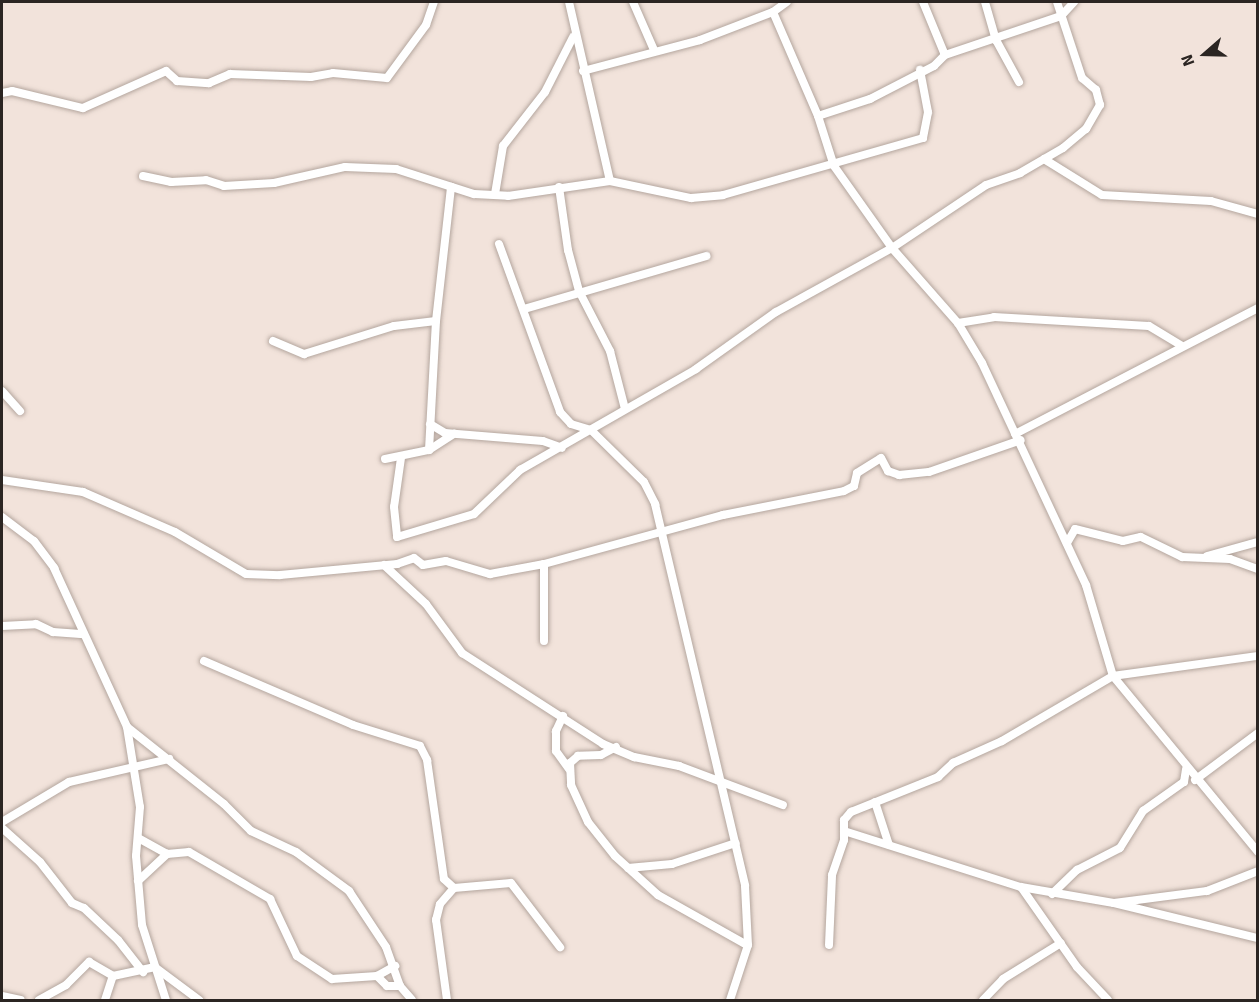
<!DOCTYPE html>
<style>
body{margin:0}
#map{position:relative;width:1259px;height:1002px;overflow:hidden;background:#f2e3db;font-family:Signika,sans-serif}
div>[style]{position:absolute}
[style*='--x']{left:calc(var(--x)*1px);top:calc(var(--y)*1px);width:calc(var(--w)*1px);rotate:calc(var(--a)*1deg)}
.roads{filter:drop-shadow(0 0 2px #b4a69e) drop-shadow(0 0 2px #b4a69e)}
.minor>*{height:8px;margin:-4px;padding:0 4px;transform-origin:4px;border-radius:4px;background:#fff}
span{translate:-50% -50%;white-space:nowrap;text-align:center;line-height:1.15;-webkit-text-stroke:4.5px #f2e3db;paint-order:stroke}
.frame{position:absolute;inset:0;border:3px solid #2b2522;pointer-events:none}
.north{position:absolute;left:1175px;top:24px;width:60px;height:60px;-webkit-text-stroke:4px #f2e3db;paint-order:stroke;rotate:250deg;font-size:16px;font-weight:700;line-height:24px;text-align:center;color:#2b2522}
.north::after{content:'';display:block;margin:auto;width:21px;height:27px;background:#2b2522;clip-path:polygon(50% 0,100% 100%,50% 72%,0 100%)}
</style>
<div id="map">
<div class="roads">
<div class="minor">
<div style="--x:633;--y:2;--w:52;--a:66.4"></div>
<div style="--x:923;--y:2;--w:57;--a:67.5"></div>
<div style="--x:985;--y:2;--w:40;--a:74"></div>
<div style="--x:996;--y:40;--w:48;--a:61.3"></div>
<div style="--x:773;--y:12;--w:113;--a:66.6"></div>
<div style="--x:818;--y:116;--w:52;--a:72.3"></div>
<div style="--x:834;--y:166;--w:100;--a:54.7"></div>
<div style="--x:892;--y:248;--w:100;--a:48.7"></div>
<div style="--x:958;--y:323;--w:47;--a:59"></div>
<div style="--x:982;--y:363;--w:245;--a:64.9"></div>
<div style="--x:1086;--y:585;--w:95;--a:73.5"></div>
<div style="--x:1113;--y:676;--w:228;--a:50.5"></div>
<div style="--x:583;--y:71;--w:121;--a:-14.8"></div>
<div style="--x:700;--y:40;--w:78;--a:-21"></div>
<div style="--x:773;--y:12;--w:17;--a:-36"></div>
<div style="--x:2;--y:93;--w:10;--a:-11"></div>
<div style="--x:12;--y:91;--w:73;--a:13.5"></div>
<div style="--x:83;--y:108;--w:91;--a:-24"></div>
<div style="--x:166;--y:71;--w:15;--a:42"></div>
<div style="--x:177;--y:81;--w:32;--a:4"></div>
<div style="--x:209;--y:83;--w:23;--a:-23"></div>
<div style="--x:230;--y:74;--w:81;--a:2.1"></div>
<div style="--x:311;--y:77;--w:22;--a:-10"></div>
<div style="--x:333;--y:73;--w:54;--a:5.3"></div>
<div style="--x:387;--y:78;--w:66;--a:-53.7"></div>
<div style="--x:426;--y:25;--w:24;--a:-71"></div>
<div style="--x:818;--y:116;--w:55;--a:-18.1"></div>
<div style="--x:870;--y:99;--w:72;--a:-27.3"></div>
<div style="--x:934;--y:66;--w:16;--a:-45"></div>
<div style="--x:945;--y:55;--w:122;--a:-18.6"></div>
<div style="--x:1061;--y:16;--w:19;--a:-47"></div>
<div style="--x:1044;--y:159;--w:68;--a:31.8"></div>
<div style="--x:1102;--y:195;--w:109;--a:3.2"></div>
<div style="--x:1211;--y:201;--w:49;--a:15.5"></div>
<div style="--x:143;--y:176;--w:29;--a:12"></div>
<div style="--x:171;--y:182;--w:35;--a:-3"></div>
<div style="--x:206;--y:180;--w:19;--a:18"></div>
<div style="--x:224;--y:186;--w:50;--a:-3.4"></div>
<div style="--x:274;--y:183;--w:73;--a:-12.7"></div>
<div style="--x:345;--y:167;--w:51;--a:2.2"></div>
<div style="--x:396;--y:169;--w:82;--a:17.8"></div>
<div style="--x:474;--y:194;--w:34;--a:3"></div>
<div style="--x:508;--y:196;--w:103;--a:-8.4"></div>
<div style="--x:610;--y:181;--w:184;--a:-102.9"></div>
<div style="--x:610;--y:181;--w:83;--a:11.9"></div>
<div style="--x:691;--y:198;--w:32;--a:-5"></div>
<div style="--x:723;--y:195;--w:208;--a:-15.9"></div>
<div style="--x:923;--y:138;--w:26;--a:-79"></div>
<div style="--x:928;--y:112;--w:43;--a:-100.8"></div>
<div style="--x:559;--y:187;--w:64;--a:81.9"></div>
<div style="--x:568;--y:250;--w:42;--a:75"></div>
<div style="--x:579;--y:291;--w:68;--a:62.7"></div>
<div style="--x:610;--y:351;--w:60;--a:75.5"></div>
<div style="--x:495;--y:194;--w:49;--a:-80.5"></div>
<div style="--x:503;--y:146;--w:68;--a:-52.1"></div>
<div style="--x:545;--y:92;--w:62;--a:-63"></div>
<div style="--x:499;--y:244;--w:179;--a:70"></div>
<div style="--x:560;--y:412;--w:16;--a:47"></div>
<div style="--x:571;--y:424;--w:21;--a:17"></div>
<div style="--x:591;--y:430;--w:74;--a:44.5"></div>
<div style="--x:644;--y:482;--w:25;--a:63"></div>
<div style="--x:655;--y:504;--w:392;--a:76.7"></div>
<div style="--x:745;--y:886;--w:59;--a:87.1"></div>
<div style="--x:748;--y:945;--w:58;--a:108.1"></div>
<div style="--x:524;--y:309;--w:190;--a:-16.2"></div>
<div style="--x:958;--y:323;--w:36;--a:-9"></div>
<div style="--x:994;--y:317;--w:155;--a:3.3"></div>
<div style="--x:1149;--y:326;--w:37;--a:31"></div>
<div style="--x:273;--y:341;--w:34;--a:23"></div>
<div style="--x:304;--y:354;--w:94;--a:-17.3"></div>
<div style="--x:394;--y:326;--w:42;--a:-6.8"></div>
<div style="--x:2;--y:391;--w:27;--a:48"></div>
<div style="--x:430;--y:424;--w:17;--a:31"></div>
<div style="--x:445;--y:433;--w:98;--a:4.7"></div>
<div style="--x:543;--y:441;--w:20;--a:20"></div>
<div style="--x:1015;--y:434;--w:274;--a:-27.4"></div>
<div style="--x:429;--y:450;--w:129;--a:-86.9"></div>
<div style="--x:436;--y:321;--w:135;--a:-83.6"></div>
<div style="--x:401;--y:458;--w:49;--a:98.1"></div>
<div style="--x:394;--y:507;--w:30;--a:84"></div>
<div style="--x:397;--y:537;--w:80;--a:-16.6"></div>
<div style="--x:474;--y:514;--w:64;--a:-43.7"></div>
<div style="--x:520;--y:470;--w:203;--a:-29.8"></div>
<div style="--x:696;--y:369;--w:98;--a:-35.5"></div>
<div style="--x:776;--y:312;--w:132;--a:-28.9"></div>
<div style="--x:892;--y:248;--w:113;--a:-33.8"></div>
<div style="--x:986;--y:185;--w:36;--a:-19"></div>
<div style="--x:1020;--y:173;--w:50;--a:-30.2"></div>
<div style="--x:1063;--y:148;--w:30;--a:-40"></div>
<div style="--x:1086;--y:129;--w:28;--a:-60"></div>
<div style="--x:1100;--y:105;--w:16;--a:-105"></div>
<div style="--x:1096;--y:90;--w:18;--a:-139"></div>
<div style="--x:1082;--y:78;--w:80;--a:-108.2"></div>
<div style="--x:385;--y:459;--w:45;--a:-11.6"></div>
<div style="--x:429;--y:450;--w:30;--a:-33"></div>
<div style="--x:2;--y:480;--w:82;--a:8.4"></div>
<div style="--x:83;--y:492;--w:100;--a:23.5"></div>
<div style="--x:175;--y:532;--w:82;--a:30.6"></div>
<div style="--x:246;--y:574;--w:34;--a:2"></div>
<div style="--x:280;--y:575;--w:118;--a:-5.4"></div>
<div style="--x:397;--y:564;--w:18;--a:-19"></div>
<div style="--x:414;--y:558;--w:11;--a:38"></div>
<div style="--x:423;--y:565;--w:23;--a:-10"></div>
<div style="--x:446;--y:561;--w:46;--a:16.5"></div>
<div style="--x:490;--y:574;--w:55;--a:-10.5"></div>
<div style="--x:544;--y:564;--w:186;--a:-15.3"></div>
<div style="--x:723;--y:515;--w:123;--a:-11.2"></div>
<div style="--x:844;--y:491;--w:11;--a:-27"></div>
<div style="--x:854;--y:486;--w:13;--a:-77"></div>
<div style="--x:857;--y:473;--w:28;--a:-32"></div>
<div style="--x:881;--y:458;--w:15;--a:62"></div>
<div style="--x:888;--y:471;--w:12;--a:20"></div>
<div style="--x:899;--y:475;--w:30;--a:-6"></div>
<div style="--x:929;--y:472;--w:97;--a:-19.2"></div>
<div style="--x:2;--y:517;--w:40;--a:37"></div>
<div style="--x:34;--y:541;--w:34;--a:53"></div>
<div style="--x:54;--y:568;--w:175;--a:65.3"></div>
<div style="--x:127;--y:727;--w:124;--a:38.4"></div>
<div style="--x:224;--y:804;--w:38;--a:45"></div>
<div style="--x:251;--y:831;--w:50;--a:25"></div>
<div style="--x:296;--y:852;--w:66;--a:36.3"></div>
<div style="--x:349;--y:891;--w:67;--a:56.5"></div>
<div style="--x:386;--y:947;--w:41;--a:70.3"></div>
<div style="--x:400;--y:986;--w:18;--a:49"></div>
<div style="--x:1067;--y:543;--w:16;--a:-60"></div>
<div style="--x:1075;--y:529;--w:49;--a:14"></div>
<div style="--x:1123;--y:541;--w:18;--a:-13"></div>
<div style="--x:1141;--y:537;--w:46;--a:26"></div>
<div style="--x:1182;--y:557;--w:48;--a:2.4"></div>
<div style="--x:1230;--y:559;--w:30;--a:20"></div>
<div style="--x:1207;--y:556;--w:53;--a:-15.4"></div>
<div style="--x:544;--y:564;--w:77;--a:90"></div>
<div style="--x:384;--y:565;--w:57;--a:42.9"></div>
<div style="--x:426;--y:604;--w:61;--a:53.7"></div>
<div style="--x:462;--y:653;--w:168;--a:32.8"></div>
<div style="--x:603;--y:744;--w:34;--a:23"></div>
<div style="--x:634;--y:757;--w:46;--a:11.3"></div>
<div style="--x:679;--y:766;--w:111;--a:20.6"></div>
<div style="--x:2;--y:626;--w:34;--a:-3"></div>
<div style="--x:36;--y:624;--w:19;--a:25"></div>
<div style="--x:53;--y:632;--w:31;--a:4"></div>
<div style="--x:204;--y:661;--w:162;--a:23.2"></div>
<div style="--x:353;--y:725;--w:70;--a:17.4"></div>
<div style="--x:420;--y:746;--w:16;--a:63"></div>
<div style="--x:427;--y:760;--w:120;--a:81.9"></div>
<div style="--x:444;--y:879;--w:13;--a:42"></div>
<div style="--x:454;--y:888;--w:57;--a:-5"></div>
<div style="--x:511;--y:883;--w:81;--a:52.6"></div>
<div style="--x:563;--y:716;--w:17;--a:115"></div>
<div style="--x:556;--y:731;--w:20;--a:90"></div>
<div style="--x:556;--y:751;--w:22;--a:54"></div>
<div style="--x:127;--y:727;--w:81;--a:80.8"></div>
<div style="--x:140;--y:807;--w:49;--a:94.7"></div>
<div style="--x:136;--y:856;--w:69;--a:85"></div>
<div style="--x:142;--y:925;--w:79;--a:72.3"></div>
<div style="--x:616;--y:747;--w:17;--a:152"></div>
<div style="--x:601;--y:755;--w:23;--a:178"></div>
<div style="--x:578;--y:756;--w:11;--a:139"></div>
<div style="--x:570;--y:763;--w:22;--a:87"></div>
<div style="--x:571;--y:785;--w:41;--a:65.3"></div>
<div style="--x:588;--y:822;--w:43;--a:51.5"></div>
<div style="--x:615;--y:856;--w:58;--a:42.2"></div>
<div style="--x:658;--y:895;--w:102;--a:29.3"></div>
<div style="--x:1195;--y:780;--w:79;--a:-36.7"></div>
<div style="--x:875;--y:802;--w:45;--a:72"></div>
<div style="--x:2;--y:822;--w:78;--a:-30.8"></div>
<div style="--x:69;--y:782;--w:103;--a:-13"></div>
<div style="--x:2;--y:828;--w:51;--a:41.8"></div>
<div style="--x:40;--y:862;--w:52;--a:52"></div>
<div style="--x:72;--y:903;--w:13;--a:23"></div>
<div style="--x:84;--y:908;--w:47;--a:43.3"></div>
<div style="--x:118;--y:940;--w:41;--a:52"></div>
<div style="--x:844;--y:831;--w:186;--a:17.6"></div>
<div style="--x:1021;--y:887;--w:94;--a:9.8"></div>
<div style="--x:1114;--y:903;--w:148;--a:13.7"></div>
<div style="--x:140;--y:839;--w:31;--a:29"></div>
<div style="--x:167;--y:854;--w:22;--a:-5"></div>
<div style="--x:189;--y:852;--w:94;--a:30.1"></div>
<div style="--x:270;--y:899;--w:63;--a:64.7"></div>
<div style="--x:297;--y:956;--w:42;--a:33.3"></div>
<div style="--x:332;--y:979;--w:45;--a:-3.8"></div>
<div style="--x:377;--y:976;--w:21;--a:-29"></div>
<div style="--x:628;--y:868;--w:44;--a:-5.2"></div>
<div style="--x:672;--y:864;--w:67;--a:-18.2"></div>
<div style="--x:138;--y:881;--w:40;--a:-43"></div>
<div style="--x:1021;--y:887;--w:98;--a:55"></div>
<div style="--x:1077;--y:967;--w:45;--a:46.8"></div>
<div style="--x:1052;--y:894;--w:35;--a:-44"></div>
<div style="--x:1077;--y:870;--w:48;--a:-27.1"></div>
<div style="--x:1120;--y:848;--w:44;--a:-58.1"></div>
<div style="--x:1143;--y:811;--w:50;--a:-35.3"></div>
<div style="--x:1184;--y:782;--w:13;--a:-81"></div>
<div style="--x:1114;--y:903;--w:94;--a:-7.4"></div>
<div style="--x:1207;--y:891;--w:55;--a:-21.4"></div>
<div style="--x:829;--y:945;--w:70;--a:-87.5"></div>
<div style="--x:832;--y:875;--w:37;--a:-71"></div>
<div style="--x:844;--y:840;--w:20;--a:-90"></div>
<div style="--x:844;--y:820;--w:11;--a:-49"></div>
<div style="--x:851;--y:812;--w:94;--a:-21.9"></div>
<div style="--x:938;--y:777;--w:21;--a:-43"></div>
<div style="--x:953;--y:763;--w:54;--a:-24.2"></div>
<div style="--x:1002;--y:741;--w:129;--a:-30.4"></div>
<div style="--x:1113;--y:676;--w:146;--a:-7.9"></div>
<div style="--x:156;--y:968;--w:54;--a:36.7"></div>
<div style="--x:377;--y:976;--w:14;--a:45"></div>
<div style="--x:387;--y:986;--w:13;--a:0"></div>
<div style="--x:2;--y:996;--w:19;--a:12"></div>
<div style="--x:39;--y:1000;--w:31;--a:-29"></div>
<div style="--x:66;--y:985;--w:33;--a:-45"></div>
<div style="--x:89;--y:962;--w:28;--a:30"></div>
<div style="--x:105;--y:1000;--w:25;--a:-72"></div>
<div style="--x:113;--y:976;--w:43;--a:-12.1"></div>
<div style="--x:447;--y:1000;--w:81;--a:-97.8"></div>
<div style="--x:436;--y:920;--w:16;--a:-76"></div>
<div style="--x:440;--y:904;--w:21;--a:-49"></div>
<div style="--x:983;--y:1000;--w:29;--a:-46"></div>
<div style="--x:1003;--y:979;--w:68;--a:-31.8"></div>
</div>
</div>
<div class="frame"></div>
<div class="north">N</div>
</div>
